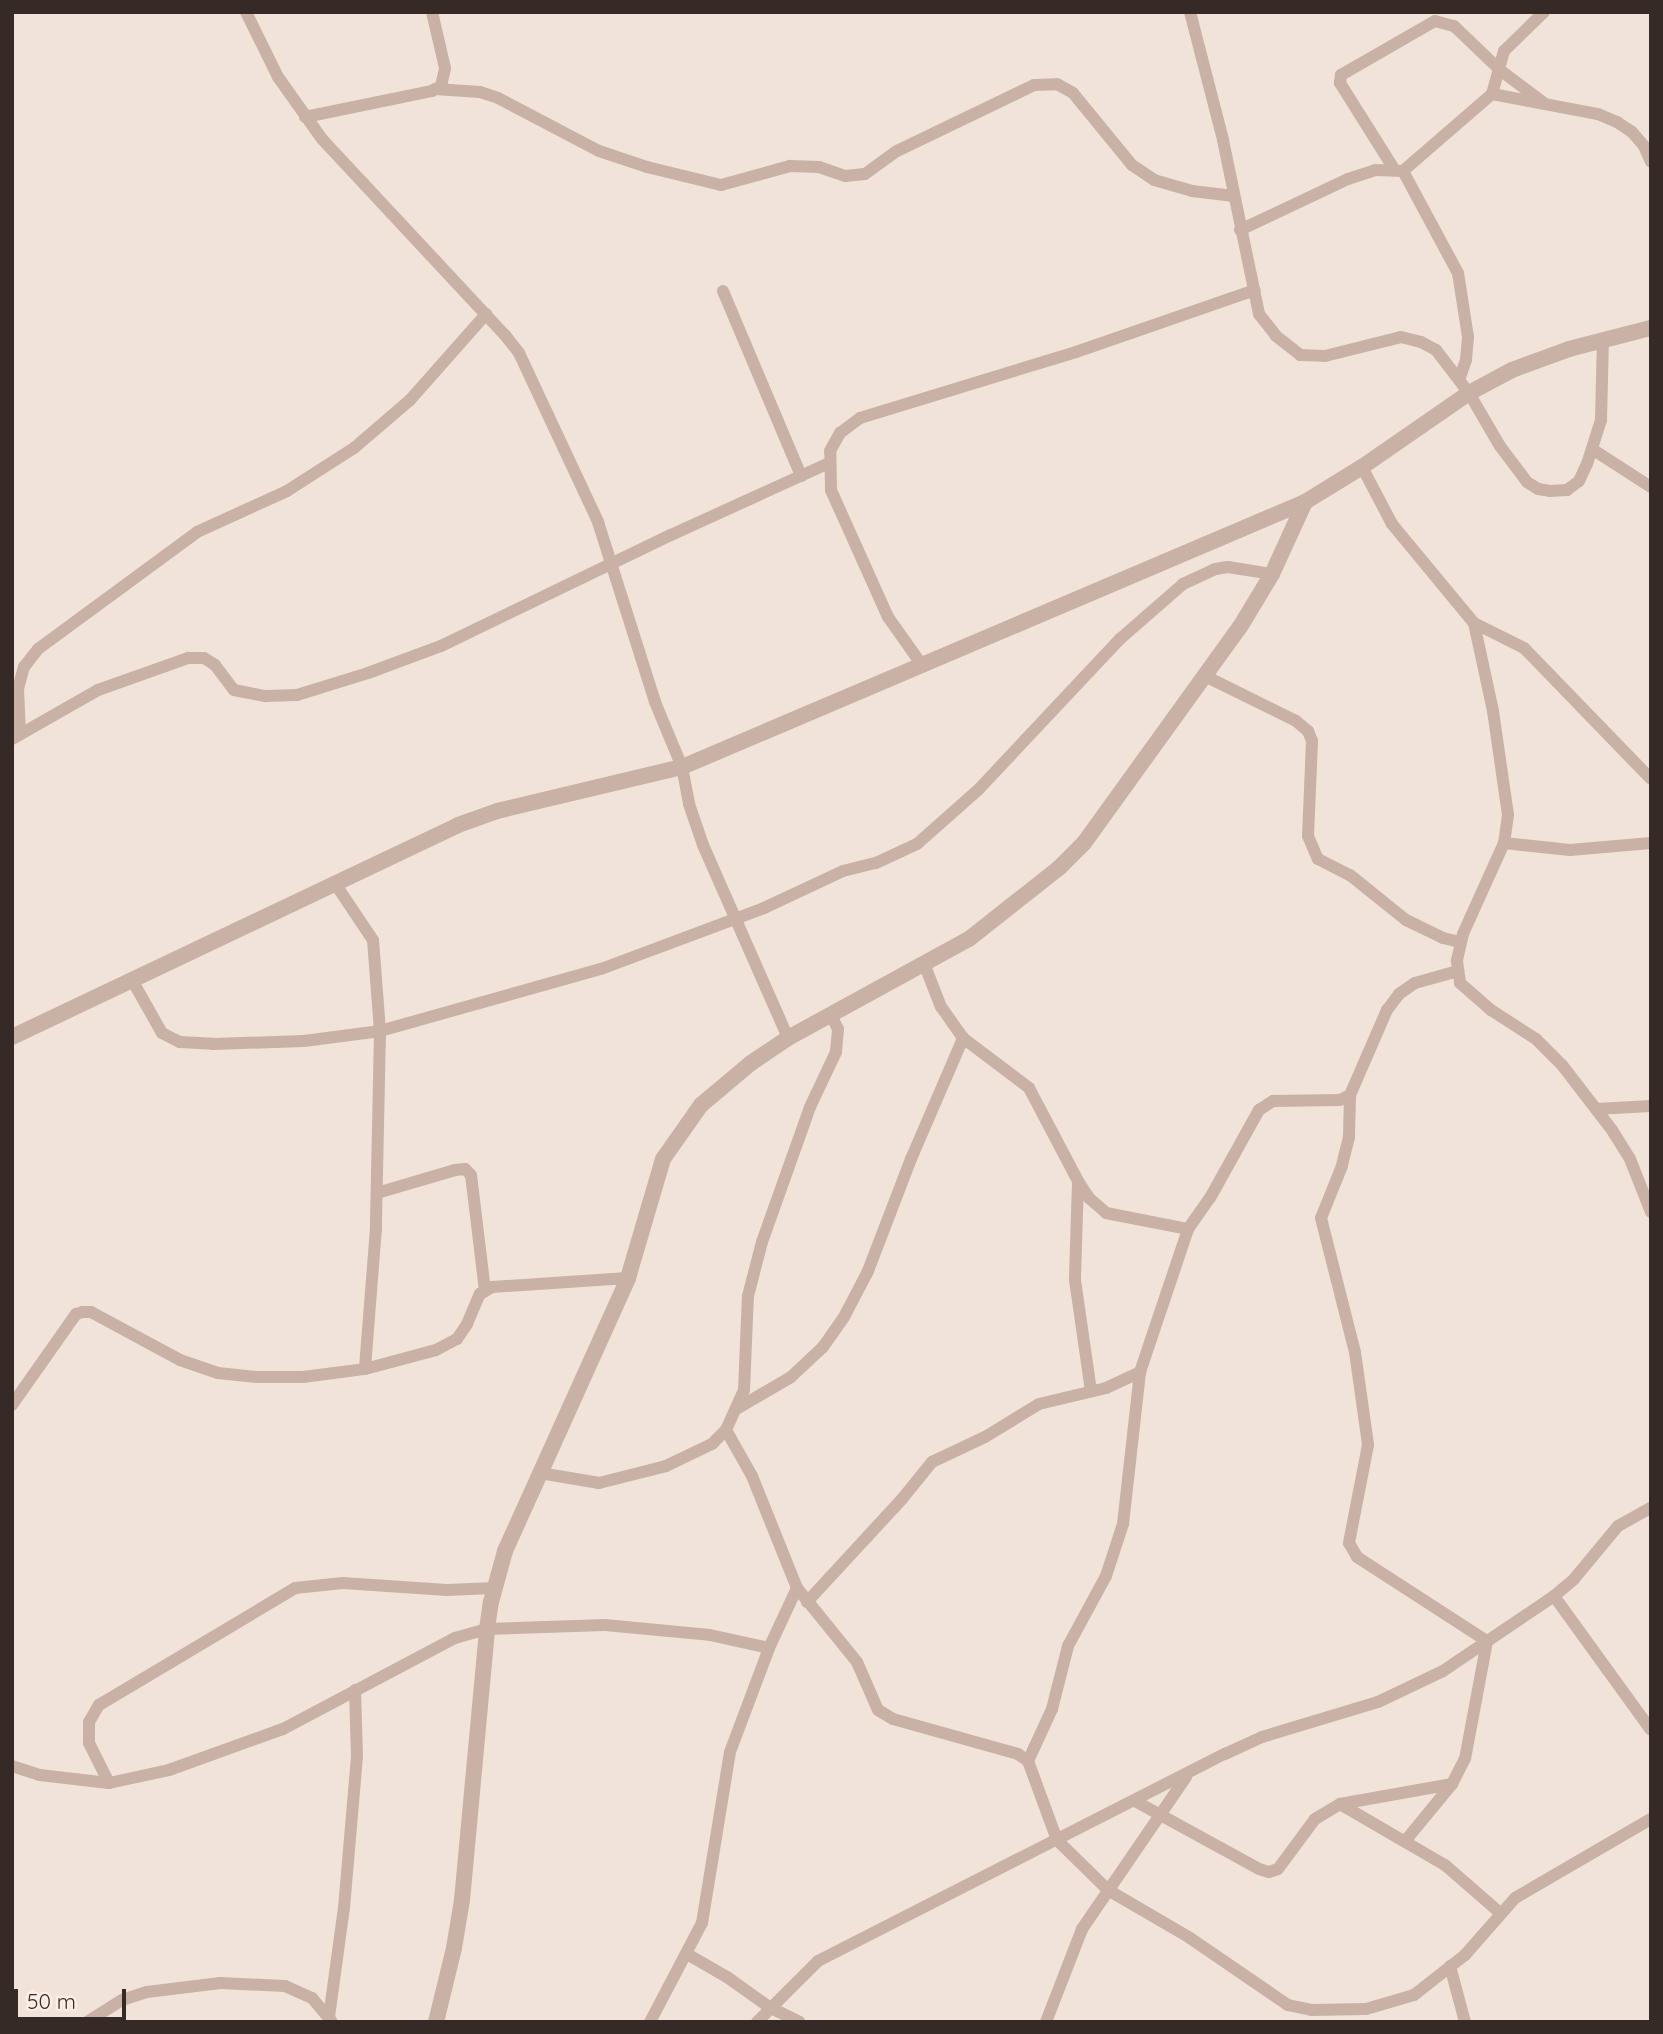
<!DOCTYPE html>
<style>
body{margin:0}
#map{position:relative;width:1663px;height:2034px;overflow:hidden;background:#f2e3da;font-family:Quicksand,sans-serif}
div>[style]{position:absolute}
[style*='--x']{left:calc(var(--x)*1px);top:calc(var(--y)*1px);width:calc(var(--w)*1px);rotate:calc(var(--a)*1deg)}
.minor>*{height:12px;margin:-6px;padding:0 6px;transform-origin:6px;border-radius:6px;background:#cab1a5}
.tertiary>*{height:16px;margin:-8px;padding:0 8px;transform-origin:8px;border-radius:8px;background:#cab1a5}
span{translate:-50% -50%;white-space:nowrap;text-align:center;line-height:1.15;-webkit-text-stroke:7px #faeee6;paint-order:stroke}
.frame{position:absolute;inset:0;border:14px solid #362a27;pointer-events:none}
.scale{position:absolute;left:14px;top:1989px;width:112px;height:32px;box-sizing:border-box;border:4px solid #362a27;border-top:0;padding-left:9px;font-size:21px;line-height:24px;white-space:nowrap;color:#362a27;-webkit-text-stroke:5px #faeee6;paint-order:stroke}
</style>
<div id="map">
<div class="minor">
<div style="--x:246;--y:12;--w:72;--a:63.8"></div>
<div style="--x:278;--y:77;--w:76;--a:54.6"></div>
<div style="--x:322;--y:139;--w:268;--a:47"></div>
<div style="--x:505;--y:335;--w:23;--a:52"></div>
<div style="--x:519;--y:353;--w:187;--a:64.9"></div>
<div style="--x:598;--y:522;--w:189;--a:72.4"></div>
<div style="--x:655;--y:702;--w:70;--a:67.4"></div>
<div style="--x:682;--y:767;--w:38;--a:79"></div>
<div style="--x:689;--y:804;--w:43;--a:71.1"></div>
<div style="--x:703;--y:845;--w:211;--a:66.2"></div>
<div style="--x:1190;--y:12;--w:132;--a:75.5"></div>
<div style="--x:1223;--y:140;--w:178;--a:78.3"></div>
<div style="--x:1259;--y:314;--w:28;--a:52"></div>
<div style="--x:1276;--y:336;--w:31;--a:38"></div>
<div style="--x:1300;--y:355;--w:25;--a:2"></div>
<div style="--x:1325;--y:356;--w:78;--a:-14"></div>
<div style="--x:1401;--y:337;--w:21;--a:14"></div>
<div style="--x:1421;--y:342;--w:17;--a:28"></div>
<div style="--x:1436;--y:350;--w:54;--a:52.5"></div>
<div style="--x:1469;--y:393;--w:61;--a:59.7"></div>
<div style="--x:1500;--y:446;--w:45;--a:53.1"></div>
<div style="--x:1527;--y:482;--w:13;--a:32"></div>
<div style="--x:1538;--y:489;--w:12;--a:9"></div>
<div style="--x:1550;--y:491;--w:17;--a:-3"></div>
<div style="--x:1567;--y:490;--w:15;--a:-37"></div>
<div style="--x:1579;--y:481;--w:19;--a:-65"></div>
<div style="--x:1587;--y:464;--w:46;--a:-72.3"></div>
<div style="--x:1601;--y:420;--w:81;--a:-88.6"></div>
<div style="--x:435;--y:89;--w:45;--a:3.8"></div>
<div style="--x:480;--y:92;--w:19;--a:18"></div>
<div style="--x:498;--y:98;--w:114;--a:27.7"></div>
<div style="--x:599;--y:151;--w:51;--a:18.4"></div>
<div style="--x:647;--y:167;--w:76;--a:13.7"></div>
<div style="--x:721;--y:185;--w:72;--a:-15.4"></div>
<div style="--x:790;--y:166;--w:29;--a:2"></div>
<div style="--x:819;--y:167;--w:28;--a:19"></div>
<div style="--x:845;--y:176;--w:20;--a:-6"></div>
<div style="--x:865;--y:174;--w:39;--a:-36"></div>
<div style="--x:897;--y:151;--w:152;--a:-25.7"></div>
<div style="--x:1034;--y:85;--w:23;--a:-2"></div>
<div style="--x:1057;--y:84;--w:18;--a:29"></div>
<div style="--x:1073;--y:93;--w:93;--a:50.7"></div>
<div style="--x:1132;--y:165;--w:27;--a:34"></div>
<div style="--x:1154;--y:180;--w:40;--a:16"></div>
<div style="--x:1192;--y:191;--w:42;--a:6.8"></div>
<div style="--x:1492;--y:94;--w:45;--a:-74.4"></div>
<div style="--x:1504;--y:51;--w:56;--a:-44.3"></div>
<div style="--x:305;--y:117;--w:130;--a:-11.6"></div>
<div style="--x:432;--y:91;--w:10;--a:-29"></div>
<div style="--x:441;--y:86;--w:18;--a:-77"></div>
<div style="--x:445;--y:68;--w:57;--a:-103.1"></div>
<div style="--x:1394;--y:169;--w:102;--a:-122.1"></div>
<div style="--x:1340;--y:83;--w:8;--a:-83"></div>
<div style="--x:1341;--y:75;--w:108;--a:-29.9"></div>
<div style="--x:1435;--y:21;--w:20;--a:15"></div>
<div style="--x:1454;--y:26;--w:64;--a:43.7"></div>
<div style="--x:1500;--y:70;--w:55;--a:36.9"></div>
<div style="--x:1403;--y:171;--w:118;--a:-40.9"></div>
<div style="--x:1492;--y:94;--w:108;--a:10.7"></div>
<div style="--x:1598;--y:114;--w:21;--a:23"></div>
<div style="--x:1617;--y:122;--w:18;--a:34"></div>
<div style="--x:1632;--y:132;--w:18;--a:49"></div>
<div style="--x:1644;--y:146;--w:17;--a:66"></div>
<div style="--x:1240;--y:230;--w:119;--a:-25.3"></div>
<div style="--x:1348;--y:179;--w:28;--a:-18"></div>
<div style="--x:1375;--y:170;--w:28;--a:2"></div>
<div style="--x:1403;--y:171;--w:116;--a:61.7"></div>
<div style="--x:1458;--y:273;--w:65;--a:81.1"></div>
<div style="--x:1468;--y:337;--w:23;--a:95"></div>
<div style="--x:1466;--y:360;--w:21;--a:109"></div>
<div style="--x:723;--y:291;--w:201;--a:67.1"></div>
<div style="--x:1592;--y:449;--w:70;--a:32.8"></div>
<div style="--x:1362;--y:467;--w:64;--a:62.2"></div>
<div style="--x:1392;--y:524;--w:129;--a:50.4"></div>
<div style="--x:1474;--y:623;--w:90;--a:77.8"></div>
<div style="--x:1493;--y:711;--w:105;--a:81.8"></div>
<div style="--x:1508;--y:815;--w:28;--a:98"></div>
<div style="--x:1504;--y:843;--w:100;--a:114.3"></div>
<div style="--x:1463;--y:934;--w:28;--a:103"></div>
<div style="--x:1457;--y:961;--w:22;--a:82"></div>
<div style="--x:1460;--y:983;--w:41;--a:41.1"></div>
<div style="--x:1491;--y:1010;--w:54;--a:32.8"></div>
<div style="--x:1536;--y:1039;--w:37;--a:45"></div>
<div style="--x:1562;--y:1065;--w:82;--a:52.4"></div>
<div style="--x:1612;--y:1130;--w:34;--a:58"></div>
<div style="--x:1630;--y:1159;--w:57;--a:68.4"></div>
<div style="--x:1474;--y:623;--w:56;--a:26.6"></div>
<div style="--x:1524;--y:648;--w:182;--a:45.9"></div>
<div style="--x:922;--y:665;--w:59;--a:-125.3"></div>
<div style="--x:888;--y:617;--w:139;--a:-114.2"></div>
<div style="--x:831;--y:490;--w:39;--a:-91"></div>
<div style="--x:830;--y:451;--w:21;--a:-61"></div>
<div style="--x:840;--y:433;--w:25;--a:-37"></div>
<div style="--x:860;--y:418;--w:226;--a:-17"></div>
<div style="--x:1076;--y:352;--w:189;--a:-19.1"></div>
<div style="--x:1205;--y:676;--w:102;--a:26.3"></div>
<div style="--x:1296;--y:721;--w:16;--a:40"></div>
<div style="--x:1308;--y:731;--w:11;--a:68"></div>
<div style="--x:1312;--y:741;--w:95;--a:92.4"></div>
<div style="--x:1308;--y:836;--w:25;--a:67"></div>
<div style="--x:1318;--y:859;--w:36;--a:27"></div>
<div style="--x:1350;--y:875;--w:72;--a:38.8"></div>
<div style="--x:1406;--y:920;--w:41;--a:25.9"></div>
<div style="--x:1443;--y:938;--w:18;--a:13"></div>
<div style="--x:20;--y:734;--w:45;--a:-92.5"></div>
<div style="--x:18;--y:689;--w:23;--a:-75"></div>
<div style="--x:24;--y:667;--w:23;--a:-52"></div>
<div style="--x:38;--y:649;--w:197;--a:-36.3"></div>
<div style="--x:197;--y:532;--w:99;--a:-24.5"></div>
<div style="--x:287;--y:491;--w:80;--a:-32.7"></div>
<div style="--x:354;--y:448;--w:74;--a:-40.6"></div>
<div style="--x:410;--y:400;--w:115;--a:-48.5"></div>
<div style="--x:12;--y:739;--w:99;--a:-29.7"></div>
<div style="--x:98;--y:690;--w:96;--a:-19.6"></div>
<div style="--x:188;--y:658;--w:16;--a:0"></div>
<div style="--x:204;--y:658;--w:13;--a:32"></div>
<div style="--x:215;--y:665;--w:31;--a:53"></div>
<div style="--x:234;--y:690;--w:33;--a:11"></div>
<div style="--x:266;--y:696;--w:31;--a:-2"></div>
<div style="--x:297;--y:695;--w:74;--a:-17.2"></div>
<div style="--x:368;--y:673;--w:78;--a:-20.3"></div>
<div style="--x:441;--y:646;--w:255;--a:-25.8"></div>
<div style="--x:671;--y:535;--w:174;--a:-24.5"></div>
<div style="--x:1504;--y:843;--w:66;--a:6.1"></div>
<div style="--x:1570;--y:850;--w:81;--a:-4.9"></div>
<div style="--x:334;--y:882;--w:70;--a:56.1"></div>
<div style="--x:373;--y:940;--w:91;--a:85.6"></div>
<div style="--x:380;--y:1031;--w:197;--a:91.2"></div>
<div style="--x:376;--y:1228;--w:141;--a:94.5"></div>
<div style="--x:365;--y:1369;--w:73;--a:-15"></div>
<div style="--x:436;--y:1350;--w:24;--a:-28"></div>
<div style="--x:457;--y:1339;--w:18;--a:-56"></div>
<div style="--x:467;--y:1324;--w:33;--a:-67"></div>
<div style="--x:480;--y:1294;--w:14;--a:-30"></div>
<div style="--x:492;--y:1287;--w:136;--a:-3.8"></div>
<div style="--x:132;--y:980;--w:61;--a:60.5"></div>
<div style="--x:162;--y:1033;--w:20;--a:27"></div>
<div style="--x:180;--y:1042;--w:33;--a:3"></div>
<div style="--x:213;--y:1044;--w:91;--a:-1.9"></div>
<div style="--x:304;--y:1041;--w:77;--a:-7.5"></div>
<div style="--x:380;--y:1031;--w:230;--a:-15.7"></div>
<div style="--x:601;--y:969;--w:174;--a:-20.5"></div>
<div style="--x:764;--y:908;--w:87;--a:-25.1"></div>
<div style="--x:843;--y:871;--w:34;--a:-14"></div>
<div style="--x:876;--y:863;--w:45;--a:-24.9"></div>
<div style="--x:917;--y:844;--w:83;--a:-41.6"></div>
<div style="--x:979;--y:789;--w:206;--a:-46.8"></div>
<div style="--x:1120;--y:639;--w:84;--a:-41.1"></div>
<div style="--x:1183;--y:584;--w:35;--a:-25"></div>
<div style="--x:1215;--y:569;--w:13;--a:-9"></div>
<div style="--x:1228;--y:567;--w:45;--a:9"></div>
<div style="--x:963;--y:1038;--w:83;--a:37.1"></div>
<div style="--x:1029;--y:1088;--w:105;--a:62.2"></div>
<div style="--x:1078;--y:1181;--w:20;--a:57"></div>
<div style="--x:1089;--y:1198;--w:23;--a:41"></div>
<div style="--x:1106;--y:1213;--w:84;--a:11"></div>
<div style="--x:1350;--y:1095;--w:42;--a:91.4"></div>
<div style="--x:1349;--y:1137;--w:30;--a:104"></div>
<div style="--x:1342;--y:1166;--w:56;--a:112"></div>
<div style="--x:1321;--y:1218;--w:138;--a:75.8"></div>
<div style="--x:1355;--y:1352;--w:94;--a:82"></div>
<div style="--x:1368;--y:1445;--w:100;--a:101"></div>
<div style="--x:1349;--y:1543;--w:16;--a:60"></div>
<div style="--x:1357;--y:1557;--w:155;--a:32.9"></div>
<div style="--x:1596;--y:1109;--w:55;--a:-3.1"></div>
<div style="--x:1078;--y:1182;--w:98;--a:91.8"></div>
<div style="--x:1075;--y:1280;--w:112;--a:81.8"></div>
<div style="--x:377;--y:1193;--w:81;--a:-16.4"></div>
<div style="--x:455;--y:1170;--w:10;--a:-6"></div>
<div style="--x:465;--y:1169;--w:8;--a:45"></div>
<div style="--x:471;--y:1175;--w:116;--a:83.1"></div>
<div style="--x:12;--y:1405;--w:111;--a:-54.9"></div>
<div style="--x:76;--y:1314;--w:7;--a:-16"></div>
<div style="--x:83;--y:1312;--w:8;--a:0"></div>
<div style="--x:91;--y:1312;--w:101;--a:28.3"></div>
<div style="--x:180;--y:1360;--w:40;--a:18.9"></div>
<div style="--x:218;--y:1373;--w:39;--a:6"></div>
<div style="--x:257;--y:1377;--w:46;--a:0"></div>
<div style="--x:303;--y:1377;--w:63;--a:-7.4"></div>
<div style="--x:738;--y:1408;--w:61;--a:-30.3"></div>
<div style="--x:791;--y:1377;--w:44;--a:-43.2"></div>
<div style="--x:823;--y:1347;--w:37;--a:-55"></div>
<div style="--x:844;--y:1317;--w:52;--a:-62.4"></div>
<div style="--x:868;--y:1271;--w:120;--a:-69"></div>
<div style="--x:911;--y:1159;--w:132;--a:-66.7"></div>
<div style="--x:963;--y:1038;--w:38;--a:-125"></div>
<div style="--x:941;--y:1007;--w:44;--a:-111.3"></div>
<div style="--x:726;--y:1430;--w:53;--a:60.5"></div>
<div style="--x:752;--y:1476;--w:121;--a:68.1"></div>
<div style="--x:797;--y:1588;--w:95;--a:51"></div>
<div style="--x:857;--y:1662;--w:52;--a:66.4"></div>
<div style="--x:878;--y:1710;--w:17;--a:31"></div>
<div style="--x:893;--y:1719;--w:130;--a:15.6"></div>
<div style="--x:1018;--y:1754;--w:12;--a:35"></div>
<div style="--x:1028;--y:1761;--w:84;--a:69.8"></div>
<div style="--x:1057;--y:1840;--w:71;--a:44.4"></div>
<div style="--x:1108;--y:1890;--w:95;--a:30.3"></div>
<div style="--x:1190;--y:1938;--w:119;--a:34.4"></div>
<div style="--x:1288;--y:2005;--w:24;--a:12"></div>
<div style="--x:1311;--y:2010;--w:55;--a:-1"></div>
<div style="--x:1366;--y:2009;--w:50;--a:-16.3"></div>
<div style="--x:1414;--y:1995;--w:65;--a:-38.1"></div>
<div style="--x:1465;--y:1955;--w:76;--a:-48.7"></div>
<div style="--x:1515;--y:1898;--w:157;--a:-30.2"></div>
<div style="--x:540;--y:1473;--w:60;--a:9.6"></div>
<div style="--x:599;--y:1483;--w:69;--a:-14.2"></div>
<div style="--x:666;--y:1466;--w:51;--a:-25.6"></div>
<div style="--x:712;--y:1444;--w:20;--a:-45"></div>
<div style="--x:726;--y:1430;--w:44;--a:-65.8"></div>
<div style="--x:744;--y:1390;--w:94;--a:-87.6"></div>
<div style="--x:748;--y:1296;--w:56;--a:-75.5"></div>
<div style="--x:762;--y:1242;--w:143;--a:-70.4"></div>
<div style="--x:810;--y:1107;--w:61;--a:-64.7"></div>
<div style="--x:836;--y:1052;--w:23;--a:-85"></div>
<div style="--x:838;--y:1029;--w:16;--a:-117"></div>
<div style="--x:1554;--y:1596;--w:165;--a:54.1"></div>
<div style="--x:807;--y:1602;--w:140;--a:-47.3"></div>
<div style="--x:902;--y:1499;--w:48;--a:-51"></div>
<div style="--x:932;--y:1462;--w:59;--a:-25.3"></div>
<div style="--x:985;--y:1437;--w:63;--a:-31.4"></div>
<div style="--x:1039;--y:1404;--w:69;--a:-13.4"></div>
<div style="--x:1106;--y:1388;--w:38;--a:-25"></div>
<div style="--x:1028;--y:1761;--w:57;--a:-65.2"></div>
<div style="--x:1052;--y:1709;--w:65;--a:-75.7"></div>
<div style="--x:1068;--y:1646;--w:80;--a:-61.5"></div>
<div style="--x:1106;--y:1576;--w:55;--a:-71.9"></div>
<div style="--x:1123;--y:1524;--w:153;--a:-83.6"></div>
<div style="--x:1140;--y:1372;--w:151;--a:-71.4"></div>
<div style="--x:1188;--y:1229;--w:38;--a:-55"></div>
<div style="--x:1210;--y:1198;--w:101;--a:-60.9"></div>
<div style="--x:1259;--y:1110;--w:17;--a:-33"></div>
<div style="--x:1273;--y:1101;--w:67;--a:-0.9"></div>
<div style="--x:1340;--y:1100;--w:11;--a:-27"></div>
<div style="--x:1350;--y:1095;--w:93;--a:-66.5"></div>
<div style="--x:1387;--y:1010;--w:20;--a:-53"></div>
<div style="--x:1399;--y:994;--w:19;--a:-35"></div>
<div style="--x:1415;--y:983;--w:45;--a:-15.6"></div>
<div style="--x:12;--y:1766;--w:29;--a:18"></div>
<div style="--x:40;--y:1775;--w:69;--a:6.6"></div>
<div style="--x:109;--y:1783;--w:61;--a:-12.2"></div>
<div style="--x:169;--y:1770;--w:121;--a:-19.8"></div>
<div style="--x:283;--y:1729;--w:195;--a:-27.9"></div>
<div style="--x:455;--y:1638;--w:33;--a:-16"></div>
<div style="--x:487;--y:1629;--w:118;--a:-1.9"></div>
<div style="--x:605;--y:1625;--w:105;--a:5.4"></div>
<div style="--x:710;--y:1635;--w:60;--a:12.4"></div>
<div style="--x:109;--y:1783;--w:45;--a:-116.6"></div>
<div style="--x:89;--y:1743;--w:21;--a:-90"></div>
<div style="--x:89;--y:1722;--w:20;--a:-60"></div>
<div style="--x:99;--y:1705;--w:228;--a:-30.8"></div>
<div style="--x:295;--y:1588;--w:48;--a:-5.9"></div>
<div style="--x:343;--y:1583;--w:104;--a:3.9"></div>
<div style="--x:447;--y:1590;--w:47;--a:-2.4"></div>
<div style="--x:1135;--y:1801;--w:141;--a:28.7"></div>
<div style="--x:1259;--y:1869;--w:10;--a:17"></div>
<div style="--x:1269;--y:1872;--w:9;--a:-18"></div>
<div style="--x:1278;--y:1869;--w:62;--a:-53.5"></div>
<div style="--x:1315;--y:1819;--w:29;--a:-31"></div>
<div style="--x:1340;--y:1804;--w:114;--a:-10.1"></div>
<div style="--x:1452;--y:1784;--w:28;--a:-63"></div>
<div style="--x:1465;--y:1759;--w:120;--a:-79.4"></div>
<div style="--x:1340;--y:1804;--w:121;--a:30.2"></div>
<div style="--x:1445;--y:1865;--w:72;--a:41"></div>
<div style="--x:1406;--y:1840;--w:72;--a:-50.6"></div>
<div style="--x:687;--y:1954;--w:46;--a:29.9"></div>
<div style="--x:727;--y:1977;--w:52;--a:35.5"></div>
<div style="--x:769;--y:2007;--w:34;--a:26"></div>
<div style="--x:1450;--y:1966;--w:58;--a:75"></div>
<div style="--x:329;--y:2017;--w:110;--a:-82.2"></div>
<div style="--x:344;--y:1908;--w:152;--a:-85.1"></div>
<div style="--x:357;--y:1757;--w:67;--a:-91.7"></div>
<div style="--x:87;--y:2022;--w:41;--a:-32.2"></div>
<div style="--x:122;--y:2000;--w:26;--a:-18"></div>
<div style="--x:147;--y:1992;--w:74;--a:-7"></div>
<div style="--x:220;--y:1983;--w:65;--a:2.6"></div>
<div style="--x:285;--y:1986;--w:30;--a:24"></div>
<div style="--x:312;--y:1998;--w:30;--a:50"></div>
<div style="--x:650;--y:2022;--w:112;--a:-62.3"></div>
<div style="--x:702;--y:1923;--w:173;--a:-80.7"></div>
<div style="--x:730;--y:1752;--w:111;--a:-69.4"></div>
<div style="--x:769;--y:1648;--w:66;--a:-65"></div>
<div style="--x:757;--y:2022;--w:86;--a:-45"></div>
<div style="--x:818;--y:1961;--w:457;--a:-27"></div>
<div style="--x:1225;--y:1754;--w:41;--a:-24.7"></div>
<div style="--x:1262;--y:1737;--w:121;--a:-16.8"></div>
<div style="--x:1378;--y:1702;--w:72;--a:-25.5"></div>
<div style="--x:1443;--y:1671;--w:134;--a:-34"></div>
<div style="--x:1554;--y:1596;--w:26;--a:-40"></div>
<div style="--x:1574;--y:1579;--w:69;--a:-50.3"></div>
<div style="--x:1618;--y:1526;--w:38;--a:-29"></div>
<div style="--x:1046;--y:2022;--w:100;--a:-68.8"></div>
<div style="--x:1082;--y:1929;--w:184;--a:-55.6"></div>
</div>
<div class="tertiary">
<div style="--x:12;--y:1037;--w:494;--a:-25.4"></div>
<div style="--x:458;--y:825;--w:41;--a:-19.7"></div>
<div style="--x:497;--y:811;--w:190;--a:-13.4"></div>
<div style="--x:682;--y:767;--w:677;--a:-23.04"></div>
<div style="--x:436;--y:2022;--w:76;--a:-76.3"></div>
<div style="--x:454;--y:1948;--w:49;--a:-80.5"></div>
<div style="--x:462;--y:1900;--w:272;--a:-84.7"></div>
<div style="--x:487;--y:1629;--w:27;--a:-82"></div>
<div style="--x:491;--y:1602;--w:53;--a:-74.6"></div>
<div style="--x:505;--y:1551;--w:299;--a:-65.7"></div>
<div style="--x:628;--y:1278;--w:124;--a:-73.6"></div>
<div style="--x:663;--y:1159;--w:66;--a:-54.9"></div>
<div style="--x:701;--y:1105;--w:65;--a:-40"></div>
<div style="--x:751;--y:1063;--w:45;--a:-34"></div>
<div style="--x:788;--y:1038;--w:206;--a:-28.7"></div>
<div style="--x:969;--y:939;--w:115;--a:-38.3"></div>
<div style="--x:1059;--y:868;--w:35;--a:-45"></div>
<div style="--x:1084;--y:843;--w:266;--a:-54.2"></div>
<div style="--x:1240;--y:627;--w:62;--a:-58.9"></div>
<div style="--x:1272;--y:574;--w:79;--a:-65.4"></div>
<div style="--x:1305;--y:502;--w:67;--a:-31.6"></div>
<div style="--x:1362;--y:467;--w:130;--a:-34.7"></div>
<div style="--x:1469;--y:393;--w:49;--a:-28.1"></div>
<div style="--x:1512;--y:370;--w:61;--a:-20.2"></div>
<div style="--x:1569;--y:349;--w:85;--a:-14.4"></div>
</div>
<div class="frame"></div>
<div class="scale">50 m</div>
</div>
